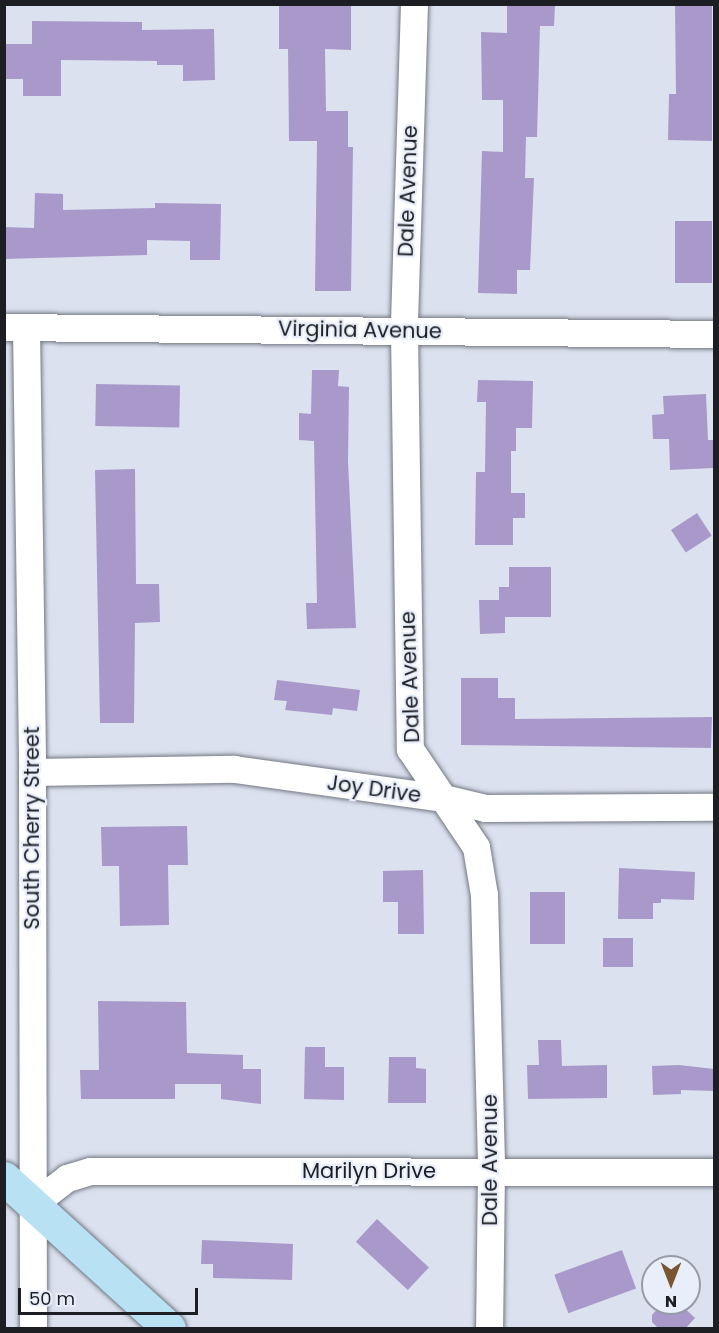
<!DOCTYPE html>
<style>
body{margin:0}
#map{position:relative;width:719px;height:1333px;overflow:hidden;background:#dbe1ee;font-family:Poppins,sans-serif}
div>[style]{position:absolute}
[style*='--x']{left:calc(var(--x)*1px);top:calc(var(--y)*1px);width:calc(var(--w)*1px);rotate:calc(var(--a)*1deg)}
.building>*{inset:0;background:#a999ca;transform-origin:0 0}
.roads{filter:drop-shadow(0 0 2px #737883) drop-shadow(0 0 2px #737883)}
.street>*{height:27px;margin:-13.5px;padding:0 13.5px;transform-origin:13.5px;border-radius:13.5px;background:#fff}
.secondary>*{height:33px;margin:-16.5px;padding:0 16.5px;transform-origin:16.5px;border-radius:16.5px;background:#b8e2f4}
span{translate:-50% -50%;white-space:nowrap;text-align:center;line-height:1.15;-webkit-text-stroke:4.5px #e9eefb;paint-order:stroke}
.street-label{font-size:21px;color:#1c1e23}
.frame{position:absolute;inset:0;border:6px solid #1c1e23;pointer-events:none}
.north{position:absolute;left:641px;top:1255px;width:60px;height:60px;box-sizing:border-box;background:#e9eefb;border:2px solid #979ba5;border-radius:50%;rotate:180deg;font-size:16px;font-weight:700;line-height:24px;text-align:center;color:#1c1e23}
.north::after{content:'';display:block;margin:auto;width:21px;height:27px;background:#79562f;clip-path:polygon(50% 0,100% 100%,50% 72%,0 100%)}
.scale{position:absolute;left:18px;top:1288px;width:180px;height:27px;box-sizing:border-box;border:3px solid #1c1e23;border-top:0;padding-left:8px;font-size:18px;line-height:21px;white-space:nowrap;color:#1c1e23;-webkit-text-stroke:4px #e9eefb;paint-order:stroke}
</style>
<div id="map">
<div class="building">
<div style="clip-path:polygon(279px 4px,351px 4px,351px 50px,325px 49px,326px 111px,348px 111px,348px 147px,353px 147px,351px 291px,315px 291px,317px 141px,289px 141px,288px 49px,279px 49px)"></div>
<div style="clip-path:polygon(507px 4px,555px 4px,554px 26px,540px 26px,537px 137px,526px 137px,525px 178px,534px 178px,530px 270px,517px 270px,517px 294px,478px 293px,482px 151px,503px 152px,503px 100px,482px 100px,481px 32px,507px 33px)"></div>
<div style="clip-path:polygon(675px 4px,712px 4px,712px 141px,668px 140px,669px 94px,676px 94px)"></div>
<div style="clip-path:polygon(32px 21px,142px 22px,142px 30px,214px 29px,215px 80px,183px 81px,183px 65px,157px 65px,157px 61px,61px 60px,61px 96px,23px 96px,23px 79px,4px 79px,4px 44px,32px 44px)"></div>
<div style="clip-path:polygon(35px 193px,63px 194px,63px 210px,155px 208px,155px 203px,221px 204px,220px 260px,190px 260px,190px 241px,147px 240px,147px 255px,4px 259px,4px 227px,34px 228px)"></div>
<div style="left:675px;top:221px;width:37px;height:62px"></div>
<div style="clip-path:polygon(312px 370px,339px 370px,338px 386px,349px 387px,348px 461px,356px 628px,307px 629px,306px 603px,317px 603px,314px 441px,299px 440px,299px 413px,311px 414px)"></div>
<div style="clip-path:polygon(478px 380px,533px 381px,532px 428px,516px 428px,516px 451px,511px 451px,511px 493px,525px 493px,525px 518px,513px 518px,513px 545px,475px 545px,476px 472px,485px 472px,486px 402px,477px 402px)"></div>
<div style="left:96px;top:384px;width:84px;height:42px;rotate:1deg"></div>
<div style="clip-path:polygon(706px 394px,708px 440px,714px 440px,714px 468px,670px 470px,669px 439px,653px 439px,652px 415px,664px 414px,663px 396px)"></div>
<div style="clip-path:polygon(135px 469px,136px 584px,159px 584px,160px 622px,135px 623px,134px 723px,100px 723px,95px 470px)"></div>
<div style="left:697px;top:513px;width:27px;height:31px;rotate:57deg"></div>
<div style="clip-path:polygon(509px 567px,551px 567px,551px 617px,505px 617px,505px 633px,480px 634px,479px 600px,499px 600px,499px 587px,509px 587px)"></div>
<div style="clip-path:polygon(461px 678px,498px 678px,498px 698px,515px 698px,515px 719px,712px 717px,711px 748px,461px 745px)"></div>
<div style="clip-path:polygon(277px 680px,360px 690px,357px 711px,333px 708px,332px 715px,285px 710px,287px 701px,274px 700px)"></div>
<div style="clip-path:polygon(187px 826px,188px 865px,168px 865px,169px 925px,120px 926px,119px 866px,102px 866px,101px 827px)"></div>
<div style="clip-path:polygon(619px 868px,695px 872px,694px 900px,661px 899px,661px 903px,653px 903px,653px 919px,618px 919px)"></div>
<div style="clip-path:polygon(423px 870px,424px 934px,398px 934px,398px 902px,383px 902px,383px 871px)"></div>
<div style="left:530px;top:892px;width:35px;height:52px"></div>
<div style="left:603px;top:938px;width:30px;height:29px"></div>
<div style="clip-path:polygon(98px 1001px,186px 1002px,187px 1053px,243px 1055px,243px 1069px,261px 1069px,261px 1104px,221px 1099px,221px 1084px,175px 1084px,175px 1099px,81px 1099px,80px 1070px,99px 1070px)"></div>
<div style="clip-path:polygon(538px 1040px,561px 1040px,562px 1066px,607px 1065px,607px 1098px,528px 1099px,527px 1065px,539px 1065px)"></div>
<div style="clip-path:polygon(305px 1047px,325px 1047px,325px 1067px,344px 1067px,344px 1100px,304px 1099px)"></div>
<div style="clip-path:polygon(389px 1057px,416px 1057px,416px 1068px,426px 1069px,426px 1103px,388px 1103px)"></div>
<div style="clip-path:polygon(679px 1065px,714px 1069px,714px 1091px,681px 1090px,681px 1094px,653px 1095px,652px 1066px)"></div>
<div style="left:377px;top:1219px;width:71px;height:31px;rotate:43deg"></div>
<div style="clip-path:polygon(202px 1240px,293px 1244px,292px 1280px,213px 1278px,213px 1264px,201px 1264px)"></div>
<div style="left:622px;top:1250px;width:41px;height:72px;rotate:70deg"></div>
<div style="clip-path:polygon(663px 1303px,679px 1303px,695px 1318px,685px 1329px,659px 1329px,652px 1322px,652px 1315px)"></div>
</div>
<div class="roads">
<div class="street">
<div style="--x:414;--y:4;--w:326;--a:91.8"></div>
<div style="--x:404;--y:330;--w:419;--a:89.2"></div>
<div style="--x:410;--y:749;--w:118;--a:56"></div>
<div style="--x:476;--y:847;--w:49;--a:80.5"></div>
<div style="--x:484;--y:895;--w:276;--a:88.5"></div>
<div style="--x:491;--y:1171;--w:157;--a:90.7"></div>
<div style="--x:4;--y:327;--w:710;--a:0.56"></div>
<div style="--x:26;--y:327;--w:445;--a:89.2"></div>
<div style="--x:32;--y:772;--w:556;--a:89.9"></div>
<div style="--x:32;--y:772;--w:202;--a:-0.9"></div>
<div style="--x:234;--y:769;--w:212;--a:7.9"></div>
<div style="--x:444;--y:798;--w:42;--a:13.7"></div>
<div style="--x:485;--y:808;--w:229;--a:-0.3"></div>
<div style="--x:33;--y:1204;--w:43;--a:-37.4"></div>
<div style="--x:67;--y:1178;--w:24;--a:-17"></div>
<div style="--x:90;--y:1171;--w:624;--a:0.09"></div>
</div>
<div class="secondary">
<div style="--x:4;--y:1178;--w:223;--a:42.3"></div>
</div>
</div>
<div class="street-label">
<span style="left:408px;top:191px;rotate:-88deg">Dale Avenue</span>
<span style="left:360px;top:330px;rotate:1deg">Virginia Avenue</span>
<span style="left:410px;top:677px;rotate:-92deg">Dale Avenue</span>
<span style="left:374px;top:789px;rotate:8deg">Joy Drive</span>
<span style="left:32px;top:828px;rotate:-90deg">South Cherry Street</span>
<span style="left:490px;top:1160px;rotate:-90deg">Dale Avenue</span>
<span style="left:369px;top:1171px">Marilyn Drive</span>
</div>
<div class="frame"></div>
<div class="north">N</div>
<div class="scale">50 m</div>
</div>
